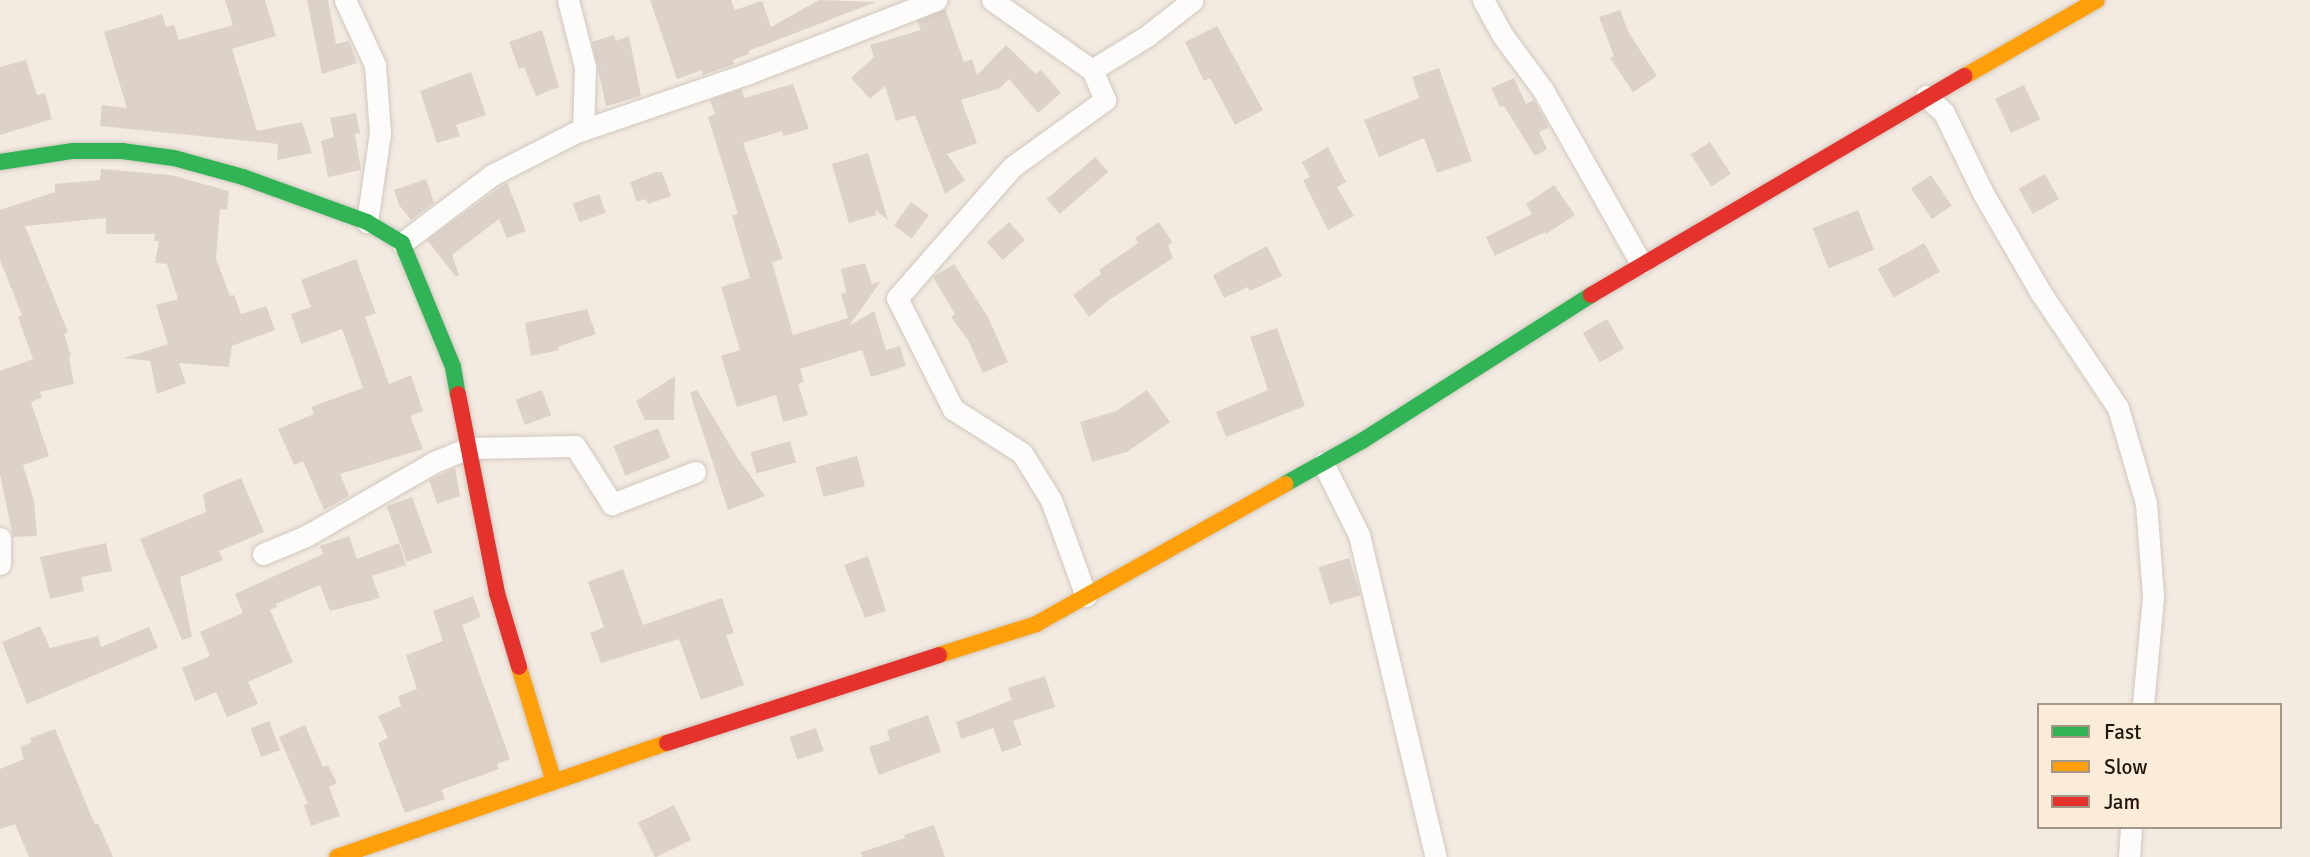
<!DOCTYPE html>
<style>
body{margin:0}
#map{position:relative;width:2310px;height:857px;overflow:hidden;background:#f3ebe2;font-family:Signika,sans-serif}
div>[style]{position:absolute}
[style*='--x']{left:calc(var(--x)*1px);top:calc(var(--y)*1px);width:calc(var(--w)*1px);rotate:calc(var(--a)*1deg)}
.building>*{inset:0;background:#dcd2ca;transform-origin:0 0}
.roads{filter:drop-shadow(0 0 2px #d0c8be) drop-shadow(0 0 2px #d0c8be)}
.street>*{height:21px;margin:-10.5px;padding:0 10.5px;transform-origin:10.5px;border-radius:10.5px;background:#fdfcfb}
.fast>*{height:16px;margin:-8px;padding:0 8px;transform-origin:8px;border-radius:8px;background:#30b455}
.slow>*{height:16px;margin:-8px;padding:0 8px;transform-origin:8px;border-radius:8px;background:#ff9f0a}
.jam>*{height:16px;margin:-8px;padding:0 8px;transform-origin:8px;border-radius:8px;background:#e5322d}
span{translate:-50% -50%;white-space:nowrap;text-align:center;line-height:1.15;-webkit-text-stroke:6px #fbecda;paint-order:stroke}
.legend{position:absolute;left:2037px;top:703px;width:245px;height:126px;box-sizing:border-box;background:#fbecda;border:2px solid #a49788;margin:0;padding:9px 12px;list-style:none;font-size:21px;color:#21180d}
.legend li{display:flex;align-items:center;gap:14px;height:35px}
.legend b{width:35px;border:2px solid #a49788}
</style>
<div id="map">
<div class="building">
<div style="clip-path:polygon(225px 0,265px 0,276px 36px,232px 49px,257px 131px,302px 122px,312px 153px,277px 160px,278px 144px,100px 126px,102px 105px,127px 108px,104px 32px,162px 14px,166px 27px,174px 25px,179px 40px,233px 25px)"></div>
<div style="clip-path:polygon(307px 0,328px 0,336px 44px,349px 41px,357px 63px,322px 74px)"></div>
<div style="clip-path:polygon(650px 0,731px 0,735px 10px,762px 1px,771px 27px,819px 0,876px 2px,748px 51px,749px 54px,733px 60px,734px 64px,703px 75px,702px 70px,677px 79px)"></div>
<div style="clip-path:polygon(945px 9px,964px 62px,972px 59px,977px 75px,1006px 45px,1036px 74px,1041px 70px,1061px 93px,1038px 113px,1009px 79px,1000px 88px,961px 100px,977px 143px,947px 154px,965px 180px,945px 194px,915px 115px,896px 121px,885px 86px,870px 99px,851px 78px,874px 57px,870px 45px,921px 30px,917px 21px)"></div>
<div style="clip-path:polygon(1620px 10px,1629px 33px,1657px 76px,1633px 92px,1610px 58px,1614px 56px,1599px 17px)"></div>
<div style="clip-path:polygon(1217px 26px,1263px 110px,1235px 125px,1210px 78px,1204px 81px,1185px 42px)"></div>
<div style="clip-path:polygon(542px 30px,559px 87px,536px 96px,524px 67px,519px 69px,509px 42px)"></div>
<div style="clip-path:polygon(614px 35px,616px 41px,629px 36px,641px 96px,606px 106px,592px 42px)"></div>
<div style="clip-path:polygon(26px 60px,37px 95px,45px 93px,52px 119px,0 135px,0 67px)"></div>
<div style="clip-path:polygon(1439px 68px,1472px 161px,1437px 173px,1424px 138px,1379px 157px,1364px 120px,1419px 98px,1412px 77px)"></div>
<div style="clip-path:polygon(471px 72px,486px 115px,456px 125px,460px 136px,437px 143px,420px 91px)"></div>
<div style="clip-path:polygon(1514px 78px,1526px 104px,1534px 100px,1549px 127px,1539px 132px,1547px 149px,1535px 156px,1504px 106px,1500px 107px,1491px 88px)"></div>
<div style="clip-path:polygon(793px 84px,809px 129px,783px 136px,782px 131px,743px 143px,783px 259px,772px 262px,793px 335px,848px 318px,841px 294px,846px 292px,841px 269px,865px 263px,872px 284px,881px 281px,849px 326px,874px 311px,886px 350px,900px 346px,906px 366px,871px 377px,862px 350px,800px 369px,804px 382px,798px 384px,808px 415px,783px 422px,776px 395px,737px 407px,721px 356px,740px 350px,721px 287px,750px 278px,732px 215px,738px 214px,708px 117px,715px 114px,710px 100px,742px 89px,744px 98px)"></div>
<div style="left:2024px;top:85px;width:38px;height:32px;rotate:65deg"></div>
<div style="clip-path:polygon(356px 113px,360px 133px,355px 134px,361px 170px,328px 177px,321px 141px,334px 137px,330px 118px)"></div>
<div style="left:1710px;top:142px;width:38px;height:23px;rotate:57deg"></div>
<div style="clip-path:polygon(1328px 147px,1346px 182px,1337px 187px,1354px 216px,1328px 230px,1303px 180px,1310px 177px,1302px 162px)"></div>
<div style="clip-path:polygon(868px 153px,888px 220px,875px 210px,876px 215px,849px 223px,832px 164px)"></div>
<div style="left:1095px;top:157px;width:20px;height:64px;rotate:49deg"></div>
<div style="clip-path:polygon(101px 169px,171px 175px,229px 191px,227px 210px,220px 209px,216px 259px,230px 296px,234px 295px,241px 314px,266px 306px,275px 330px,232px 346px,229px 367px,179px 363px,186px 383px,157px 394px,150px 361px,124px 358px,168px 344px,156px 305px,178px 299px,167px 264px,155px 263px,159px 241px,154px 241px,155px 234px,106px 234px,106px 218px,25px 226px,68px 332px,64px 334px,71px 356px,69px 357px,74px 384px,40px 392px,42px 398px,31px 402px,49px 456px,23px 465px,34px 501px,37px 536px,13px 537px,0 474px,0 371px,33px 359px,18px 317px,22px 315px,0 260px,0 210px,55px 192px,55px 184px,100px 180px)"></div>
<div style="clip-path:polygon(656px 172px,662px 172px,671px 196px,648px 204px,646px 199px,637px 202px,630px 182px)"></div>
<div style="left:2045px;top:174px;width:29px;height:30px;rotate:61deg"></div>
<div style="left:1931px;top:175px;width:37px;height:24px;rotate:56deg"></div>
<div style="clip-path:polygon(426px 179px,434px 203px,411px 220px,399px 205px,394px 190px)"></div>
<div style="clip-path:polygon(507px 182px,526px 231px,507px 238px,499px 219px,452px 255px,459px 275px,456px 277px,427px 240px)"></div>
<div style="clip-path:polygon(1554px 185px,1575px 215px,1546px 234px,1545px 232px,1495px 256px,1486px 237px,1532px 214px,1526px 204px)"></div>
<div style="left:599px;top:194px;width:20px;height:28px;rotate:70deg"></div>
<div style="left:911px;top:202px;width:22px;height:29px;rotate:36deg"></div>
<div style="left:1858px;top:210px;width:43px;height:49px;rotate:68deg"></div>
<div style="left:1009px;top:222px;width:24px;height:30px;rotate:48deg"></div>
<div style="clip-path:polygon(1159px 222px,1172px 242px,1168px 246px,1173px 258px,1109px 300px,1089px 317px,1073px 295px,1101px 274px,1099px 270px,1138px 243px,1135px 238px)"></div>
<div style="left:1924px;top:243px;width:33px;height:53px;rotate:61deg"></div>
<div style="clip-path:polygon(1267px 246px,1282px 276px,1250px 291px,1248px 287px,1224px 298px,1213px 275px)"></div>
<div style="clip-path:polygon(356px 259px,376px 313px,365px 317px,389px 384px,411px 375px,423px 411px,410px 416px,423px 449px,340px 474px,349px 496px,324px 510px,303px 461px,294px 465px,278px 429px,314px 414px,311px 407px,363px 388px,342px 329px,301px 344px,291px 314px,311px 307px,301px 280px)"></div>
<div style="clip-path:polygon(954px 264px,988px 317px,1008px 362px,983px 373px,968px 340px,951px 317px,955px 314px,933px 277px)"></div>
<div style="clip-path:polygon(587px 309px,596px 334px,558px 347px,559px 350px,531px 356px,525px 323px)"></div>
<div style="left:1607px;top:319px;width:34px;height:28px;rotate:60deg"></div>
<div style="clip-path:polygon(1277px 328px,1305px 406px,1226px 437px,1216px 412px,1268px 390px,1250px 337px)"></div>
<div style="clip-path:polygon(675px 376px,674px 420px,645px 420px,636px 401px)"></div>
<div style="left:542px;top:390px;width:27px;height:28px;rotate:70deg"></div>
<div style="clip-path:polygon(697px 390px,737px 457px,765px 496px,728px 510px,690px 393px)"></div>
<div style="clip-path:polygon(1147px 390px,1170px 422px,1127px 452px,1092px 462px,1080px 422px,1116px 411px)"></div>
<div style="left:658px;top:428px;width:32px;height:48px;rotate:68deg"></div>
<div style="left:790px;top:441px;width:22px;height:41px;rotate:74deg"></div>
<div style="left:857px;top:456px;width:31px;height:43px;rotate:75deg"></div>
<div style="clip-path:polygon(455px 468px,460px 496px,437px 504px,429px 480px)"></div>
<div style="clip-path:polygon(241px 478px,264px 532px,219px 551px,223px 560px,180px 577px,192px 637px,182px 640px,140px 539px,206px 512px,203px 494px)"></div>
<div style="left:412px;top:497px;width:59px;height:27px;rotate:70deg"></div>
<div style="clip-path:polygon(349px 536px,357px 559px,399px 543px,406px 565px,372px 576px,380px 598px,330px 611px,320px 585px,276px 604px,277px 607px,270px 610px,293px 662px,248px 682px,258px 704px,227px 717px,216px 692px,195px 701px,182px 668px,210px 656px,200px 632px,243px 613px,235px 594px,323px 554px,320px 546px)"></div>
<div style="clip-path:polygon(106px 543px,112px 571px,81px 577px,84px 591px,50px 599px,40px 557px)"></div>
<div style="clip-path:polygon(868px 556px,886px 611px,865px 618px,844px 565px)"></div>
<div style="left:1349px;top:558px;width:39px;height:32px;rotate:73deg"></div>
<div style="clip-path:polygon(623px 569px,643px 625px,722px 598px,734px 633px,726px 635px,744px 685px,701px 700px,679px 639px,601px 663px,590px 633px,604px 627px,588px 582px)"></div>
<div style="clip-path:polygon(473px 596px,481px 617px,462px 625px,510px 759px,497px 764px,499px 769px,441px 790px,445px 799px,405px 813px,378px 743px,388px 738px,378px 716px,401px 706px,398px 696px,417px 689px,406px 655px,443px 641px,433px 611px)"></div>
<div style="clip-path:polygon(40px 626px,50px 648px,98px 636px,101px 647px,149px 627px,158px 648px,27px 704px,2px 642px)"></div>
<div style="clip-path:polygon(1045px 676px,1055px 707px,1013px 721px,1022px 745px,1002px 752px,993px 728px,961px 739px,956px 722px,1012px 700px,1008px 688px)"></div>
<div style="clip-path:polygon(928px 715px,941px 752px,879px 775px,869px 747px,890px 740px,887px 730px)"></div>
<div style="left:269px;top:721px;width:31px;height:20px;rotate:69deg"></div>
<div style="clip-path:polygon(305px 725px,323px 767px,328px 765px,337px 783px,329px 787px,340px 816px,311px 826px,304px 805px,308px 804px,279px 737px)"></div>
<div style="left:816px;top:728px;width:24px;height:28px;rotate:71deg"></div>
<div style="clip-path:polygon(55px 729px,95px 825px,98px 823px,113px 857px,29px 857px,15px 824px,0 829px,0 769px,24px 759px,20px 747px,32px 742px,30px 738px)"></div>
<div style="left:674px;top:805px;width:39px;height:40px;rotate:64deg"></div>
<div style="clip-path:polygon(934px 825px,945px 857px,862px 857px,861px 852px,905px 838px,904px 835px)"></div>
</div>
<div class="roads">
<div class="street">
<div style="--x:345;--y:0;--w:72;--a:65.2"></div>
<div style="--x:375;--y:65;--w:68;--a:85.8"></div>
<div style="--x:380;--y:133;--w:90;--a:98.3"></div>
<div style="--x:568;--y:0;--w:69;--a:75.8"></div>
<div style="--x:585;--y:67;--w:63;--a:91.8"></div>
<div style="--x:992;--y:0;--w:122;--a:35"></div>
<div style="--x:1092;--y:70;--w:65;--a:-31.7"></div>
<div style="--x:1147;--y:36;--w:58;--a:-38"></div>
<div style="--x:1483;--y:0;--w:41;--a:60.9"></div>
<div style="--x:1503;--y:36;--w:67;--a:53.5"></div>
<div style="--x:1543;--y:90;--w:199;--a:60.5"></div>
<div style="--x:1926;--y:96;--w:25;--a:43"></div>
<div style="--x:1944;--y:113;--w:89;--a:64"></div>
<div style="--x:1983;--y:193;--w:116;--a:59.9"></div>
<div style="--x:2041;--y:293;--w:138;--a:56.2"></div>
<div style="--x:2118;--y:408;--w:99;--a:73.6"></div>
<div style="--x:2146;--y:503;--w:94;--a:85.7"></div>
<div style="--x:2153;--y:597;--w:108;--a:95.3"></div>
<div style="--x:402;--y:243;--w:113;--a:-37.1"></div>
<div style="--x:492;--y:175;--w:92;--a:-27.1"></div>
<div style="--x:574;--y:133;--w:185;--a:-18.9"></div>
<div style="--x:749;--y:73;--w:201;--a:-21.3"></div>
<div style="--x:1323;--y:463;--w:80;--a:63.4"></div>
<div style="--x:1359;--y:535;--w:331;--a:76.6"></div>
<div style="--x:0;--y:538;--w:26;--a:90"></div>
<div style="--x:263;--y:554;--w:47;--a:-22.7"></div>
<div style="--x:306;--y:536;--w:148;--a:-30"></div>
<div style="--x:434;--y:462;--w:38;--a:-22"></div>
<div style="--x:469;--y:448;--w:106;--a:-1.1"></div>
<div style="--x:575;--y:446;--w:69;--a:57.5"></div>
<div style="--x:612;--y:504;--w:89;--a:-21.1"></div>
<div style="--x:1086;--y:596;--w:102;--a:-110"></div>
<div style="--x:1051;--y:500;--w:55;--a:-121.7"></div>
<div style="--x:1022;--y:453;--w:82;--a:-147.5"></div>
<div style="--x:953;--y:409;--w:124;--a:-116.8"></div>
<div style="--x:897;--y:298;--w:174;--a:-48.7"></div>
<div style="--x:1012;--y:167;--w:115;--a:-35.8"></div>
<div style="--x:1105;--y:100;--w:33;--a:-113"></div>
<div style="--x:2129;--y:857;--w:30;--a:-86"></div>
</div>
<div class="fast">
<div style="--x:0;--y:162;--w:74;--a:-8.6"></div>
<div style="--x:73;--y:151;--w:49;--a:0"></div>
<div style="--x:122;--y:151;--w:52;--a:7.7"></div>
<div style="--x:174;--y:158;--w:72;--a:15.4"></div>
<div style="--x:243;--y:177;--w:132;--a:19.9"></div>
<div style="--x:367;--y:222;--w:41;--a:31"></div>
<div style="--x:402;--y:243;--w:134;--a:67.6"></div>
<div style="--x:453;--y:367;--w:27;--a:80"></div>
<div style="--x:1285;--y:484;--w:88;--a:-29.2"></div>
<div style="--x:1362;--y:441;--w:272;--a:-32.5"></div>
</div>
<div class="slow">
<div style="--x:1965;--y:76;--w:152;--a:-29.9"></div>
<div style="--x:939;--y:655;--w:102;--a:-17.7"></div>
<div style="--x:1036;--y:624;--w:286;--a:-29.3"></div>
<div style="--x:519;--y:667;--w:120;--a:73.1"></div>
<div style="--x:337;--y:857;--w:349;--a:-19.1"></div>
</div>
<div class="jam">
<div style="--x:1591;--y:295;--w:433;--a:-30.4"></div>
<div style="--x:458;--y:394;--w:203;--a:78.9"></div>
<div style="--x:497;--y:593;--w:77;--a:73.4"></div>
<div style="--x:667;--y:743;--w:286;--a:-17.9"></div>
</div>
</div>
<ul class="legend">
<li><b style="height:9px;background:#30b455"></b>Fast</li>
<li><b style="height:9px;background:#ff9f0a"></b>Slow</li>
<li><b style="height:9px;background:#e5322d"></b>Jam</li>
</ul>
</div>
